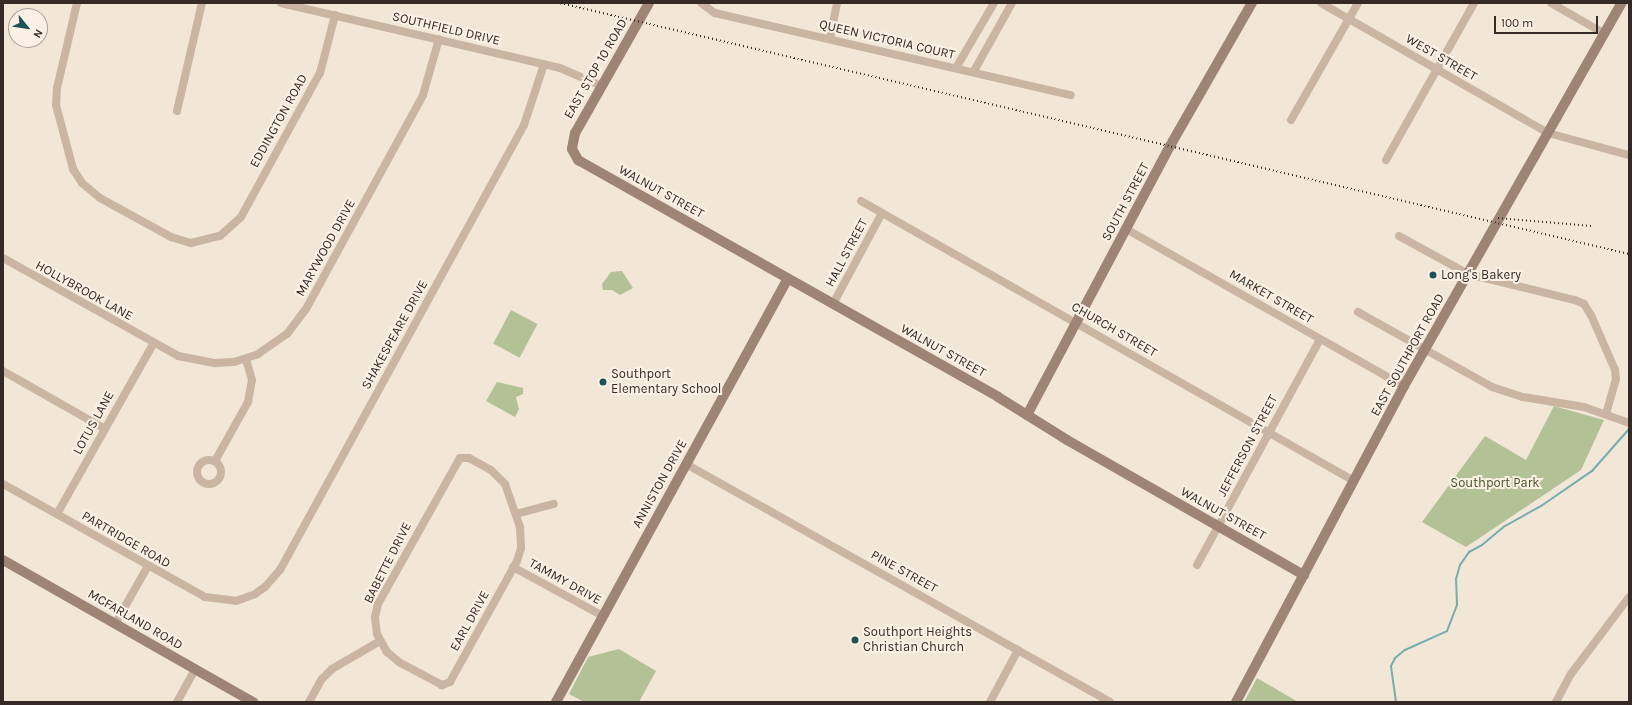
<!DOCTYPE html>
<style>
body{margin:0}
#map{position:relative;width:1632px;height:705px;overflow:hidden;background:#f2e6d7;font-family:Karla,sans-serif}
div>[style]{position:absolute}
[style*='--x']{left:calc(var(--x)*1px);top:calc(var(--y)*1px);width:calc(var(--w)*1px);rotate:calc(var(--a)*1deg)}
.green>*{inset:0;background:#b3c197;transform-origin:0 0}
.stream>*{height:2px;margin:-1px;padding:0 1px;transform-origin:1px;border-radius:1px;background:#75adb0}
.street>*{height:8px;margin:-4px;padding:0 4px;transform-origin:4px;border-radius:4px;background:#cab5a3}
.street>.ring{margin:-4px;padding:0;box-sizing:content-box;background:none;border:8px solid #cab5a3;border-radius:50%}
.secondary>*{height:10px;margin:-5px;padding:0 5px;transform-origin:5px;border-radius:5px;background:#9e8475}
.rail>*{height:2px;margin-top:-1px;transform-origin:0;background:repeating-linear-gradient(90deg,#352a25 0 1px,transparent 0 4px)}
.dots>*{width:11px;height:11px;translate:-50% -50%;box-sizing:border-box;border:2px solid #faf0e4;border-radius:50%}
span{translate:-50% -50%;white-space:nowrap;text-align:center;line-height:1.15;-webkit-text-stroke:4px #faf0e4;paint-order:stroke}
.street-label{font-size:13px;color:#352a25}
.poi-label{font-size:13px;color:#352a25}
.left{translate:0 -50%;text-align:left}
.park-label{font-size:13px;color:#445428}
.frame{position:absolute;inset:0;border:4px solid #352a25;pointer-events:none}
.north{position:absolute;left:8px;top:8px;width:40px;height:40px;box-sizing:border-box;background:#faf0e4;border:1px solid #aba198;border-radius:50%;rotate:120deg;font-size:11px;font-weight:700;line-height:16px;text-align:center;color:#352a25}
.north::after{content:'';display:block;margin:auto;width:14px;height:18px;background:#1a5358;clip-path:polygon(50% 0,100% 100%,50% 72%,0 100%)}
.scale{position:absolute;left:1494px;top:16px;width:104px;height:18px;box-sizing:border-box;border:2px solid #352a25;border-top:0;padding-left:5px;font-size:12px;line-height:14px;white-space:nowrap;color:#352a25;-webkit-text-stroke:3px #faf0e4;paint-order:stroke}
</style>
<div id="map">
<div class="green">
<div style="clip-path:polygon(622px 271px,633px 288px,620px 295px,612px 290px,603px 290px,602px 284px,611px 272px)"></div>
<div style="left:511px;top:310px;width:30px;height:38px;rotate:28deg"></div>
<div style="clip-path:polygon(497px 382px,523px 388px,523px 394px,516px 397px,519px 409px,515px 417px,486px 401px)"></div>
<div style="clip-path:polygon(1554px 406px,1604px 420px,1581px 470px,1466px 547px,1422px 522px,1485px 436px,1526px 460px)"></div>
<div style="clip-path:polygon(619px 649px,656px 671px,639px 702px,584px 702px,569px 694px,588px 657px)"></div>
<div style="clip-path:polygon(1257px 678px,1298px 702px,1244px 702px)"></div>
</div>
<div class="stream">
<div style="--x:1396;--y:702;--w:36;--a:-98"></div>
<div style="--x:1391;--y:666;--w:9;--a:-63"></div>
<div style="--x:1395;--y:658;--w:13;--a:-39"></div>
<div style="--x:1405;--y:650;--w:46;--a:-24.3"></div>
<div style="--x:1447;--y:631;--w:28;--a:-69"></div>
<div style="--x:1457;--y:605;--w:26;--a:-92"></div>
<div style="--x:1456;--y:579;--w:15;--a:-74"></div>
<div style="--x:1460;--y:565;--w:16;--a:-55"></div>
<div style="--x:1469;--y:552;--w:15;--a:-28"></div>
<div style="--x:1482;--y:545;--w:30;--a:-40"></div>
<div style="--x:1505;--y:526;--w:41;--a:-29.1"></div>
<div style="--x:1541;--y:506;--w:62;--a:-34.5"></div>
<div style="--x:1592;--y:471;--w:56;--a:-48.6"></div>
</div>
<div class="street">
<div style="--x:77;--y:3;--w:87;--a:103.2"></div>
<div style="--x:57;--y:88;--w:17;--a:93"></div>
<div style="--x:56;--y:105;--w:66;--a:75.1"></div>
<div style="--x:73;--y:169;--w:17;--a:57"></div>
<div style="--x:82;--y:183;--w:23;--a:40"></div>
<div style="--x:100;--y:198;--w:81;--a:28.8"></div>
<div style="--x:171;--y:237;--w:21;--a:17"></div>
<div style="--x:191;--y:243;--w:30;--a:-14"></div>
<div style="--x:220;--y:236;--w:28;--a:-42"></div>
<div style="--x:241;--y:217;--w:164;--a:-61.3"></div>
<div style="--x:320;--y:73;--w:60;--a:-75.5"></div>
<div style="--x:281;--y:3;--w:286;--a:13.1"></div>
<div style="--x:560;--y:68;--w:46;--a:23.2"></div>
<div style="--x:701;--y:3;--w:17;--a:36"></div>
<div style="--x:715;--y:13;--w:365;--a:13"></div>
<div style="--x:1321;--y:3;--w:262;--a:29.8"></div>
<div style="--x:1548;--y:133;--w:84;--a:15.2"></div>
<div style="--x:1551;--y:3;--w:62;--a:29.9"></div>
<div style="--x:830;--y:39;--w:37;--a:-79"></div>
<div style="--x:956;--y:68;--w:75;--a:-59.7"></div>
<div style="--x:974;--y:71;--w:78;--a:-60.8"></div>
<div style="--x:177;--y:111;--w:111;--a:-77"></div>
<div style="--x:1291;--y:120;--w:135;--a:-60.2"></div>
<div style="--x:1386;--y:160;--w:180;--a:-60.7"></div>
<div style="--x:861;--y:201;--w:567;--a:29.59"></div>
<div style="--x:1126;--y:229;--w:319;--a:29.5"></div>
<div style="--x:1399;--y:236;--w:79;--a:28.8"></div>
<div style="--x:1468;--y:274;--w:110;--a:13.7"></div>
<div style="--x:1575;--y:300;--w:10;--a:24"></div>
<div style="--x:1584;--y:304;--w:13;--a:58"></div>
<div style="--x:1591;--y:315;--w:60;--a:66.4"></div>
<div style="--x:1615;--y:370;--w:9;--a:84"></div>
<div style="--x:1616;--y:379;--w:35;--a:106"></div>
<div style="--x:3;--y:258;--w:201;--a:29.2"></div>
<div style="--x:178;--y:356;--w:38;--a:11"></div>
<div style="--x:215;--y:363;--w:19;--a:-3"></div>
<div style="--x:234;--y:362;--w:25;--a:-18"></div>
<div style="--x:258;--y:354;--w:35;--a:-35"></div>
<div style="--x:287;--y:334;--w:31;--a:-53"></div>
<div style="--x:306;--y:309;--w:244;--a:-61.3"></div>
<div style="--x:423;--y:95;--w:58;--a:-74.1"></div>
<div style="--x:833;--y:304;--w:103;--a:-61.7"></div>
<div style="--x:1358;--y:312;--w:154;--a:29.2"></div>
<div style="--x:1492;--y:387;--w:33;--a:18"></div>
<div style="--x:1523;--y:397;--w:62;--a:9.3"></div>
<div style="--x:1584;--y:407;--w:48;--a:19.6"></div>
<div style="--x:3;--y:371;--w:117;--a:29.6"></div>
<div style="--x:460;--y:458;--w:9;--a:0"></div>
<div style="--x:469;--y:458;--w:25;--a:29"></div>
<div style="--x:491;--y:470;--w:20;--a:45"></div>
<div style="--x:505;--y:484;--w:46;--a:70.8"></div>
<div style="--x:520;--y:527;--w:21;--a:87"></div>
<div style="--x:521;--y:548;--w:14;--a:107"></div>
<div style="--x:517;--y:561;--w:138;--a:119"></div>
<div style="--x:450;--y:682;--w:9;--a:159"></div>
<div style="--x:442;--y:685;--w:49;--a:-151.9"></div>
<div style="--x:399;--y:662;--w:16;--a:-140"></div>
<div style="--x:387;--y:652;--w:21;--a:-119"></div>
<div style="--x:377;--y:634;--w:17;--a:-97"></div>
<div style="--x:375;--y:617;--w:13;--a:-77"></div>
<div style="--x:378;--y:604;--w:167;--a:-60.7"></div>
<div class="ring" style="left:197px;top:460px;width:16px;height:16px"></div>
<div style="--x:215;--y:461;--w:68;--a:-60.8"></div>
<div style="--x:248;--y:402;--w:22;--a:-80"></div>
<div style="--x:252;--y:380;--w:22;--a:-106"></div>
<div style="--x:686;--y:464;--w:486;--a:29.3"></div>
<div style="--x:3;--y:484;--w:231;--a:29.2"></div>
<div style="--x:205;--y:597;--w:31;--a:7"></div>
<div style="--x:236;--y:601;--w:20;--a:-20"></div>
<div style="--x:255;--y:594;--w:12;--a:-35"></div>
<div style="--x:265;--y:587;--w:23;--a:-49"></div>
<div style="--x:280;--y:570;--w:508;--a:-61.26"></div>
<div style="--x:524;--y:125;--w:64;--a:-71.8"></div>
<div style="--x:57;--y:514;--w:195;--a:-60.5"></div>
<div style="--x:516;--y:514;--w:39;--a:-15"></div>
<div style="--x:1197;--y:565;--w:257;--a:-61.4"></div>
<div style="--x:513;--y:567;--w:102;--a:28.6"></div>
<div style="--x:115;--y:624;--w:67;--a:-60.4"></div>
<div style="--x:177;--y:702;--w:38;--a:-61"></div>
<div style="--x:309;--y:702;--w:26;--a:-61"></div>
<div style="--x:322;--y:679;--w:14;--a:-45"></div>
<div style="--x:332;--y:669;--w:56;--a:-30.3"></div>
<div style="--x:990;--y:702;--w:59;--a:-61.7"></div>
<div style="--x:1556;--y:702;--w:32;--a:-62"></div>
<div style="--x:1571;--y:674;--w:96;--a:-53"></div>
</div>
<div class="secondary">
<div style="--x:649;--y:3;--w:150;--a:119.6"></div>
<div style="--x:575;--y:133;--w:16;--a:101"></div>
<div style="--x:572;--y:149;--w:13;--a:61"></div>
<div style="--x:578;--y:160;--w:482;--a:29.4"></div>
<div style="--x:998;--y:397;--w:81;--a:31.9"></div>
<div style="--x:1067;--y:440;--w:273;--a:29.7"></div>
<div style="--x:1027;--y:415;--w:305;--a:-62"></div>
<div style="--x:1170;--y:146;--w:165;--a:-60.2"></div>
<div style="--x:3;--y:560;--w:288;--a:29.6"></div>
<div style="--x:556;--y:702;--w:482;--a:-61.3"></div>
<div style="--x:1236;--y:702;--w:358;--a:-62"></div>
<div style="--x:1404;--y:386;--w:441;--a:-60.4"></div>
</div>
<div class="rail">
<div style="--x:560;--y:3;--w:1098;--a:13.21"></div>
<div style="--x:1498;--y:218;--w:94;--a:4.9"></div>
</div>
<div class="dots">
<div style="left:1433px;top:275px;background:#1a5358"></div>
<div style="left:603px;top:382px;background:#1a5358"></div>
<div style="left:855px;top:640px;background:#1a5358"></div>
</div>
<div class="street-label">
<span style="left:446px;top:29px;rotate:13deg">SOUTHFIELD DRIVE</span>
<span style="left:887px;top:40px;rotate:13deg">QUEEN VICTORIA COURT</span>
<span style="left:1441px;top:58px;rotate:30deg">WEST STREET</span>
<span style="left:596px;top:69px;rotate:-60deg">EAST STOP 10 ROAD</span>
<span style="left:279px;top:121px;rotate:-61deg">EDDINGTON ROAD</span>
<span style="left:661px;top:192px;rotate:29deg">WALNUT STREET</span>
<span style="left:1126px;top:202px;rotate:-62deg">SOUTH STREET</span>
<span style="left:326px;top:248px;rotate:-61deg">MARYWOOD DRIVE</span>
<span style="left:847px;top:253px;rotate:-62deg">HALL STREET</span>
<span style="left:84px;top:291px;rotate:29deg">HOLLYBROOK LANE</span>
<span style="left:1271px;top:297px;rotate:30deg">MARKET STREET</span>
<span style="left:1114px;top:330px;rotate:30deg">CHURCH STREET</span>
<span style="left:395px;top:335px;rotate:-61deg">SHAKESPEARE DRIVE</span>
<span style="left:943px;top:351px;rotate:29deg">WALNUT STREET</span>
<span style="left:1408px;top:355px;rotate:-61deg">EAST SOUTHPORT ROAD</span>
<span style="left:94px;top:423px;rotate:-61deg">LOTUS LANE</span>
<span style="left:1248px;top:446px;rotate:-62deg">JEFFERSON STREET</span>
<span style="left:660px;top:484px;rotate:-61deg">ANNISTON DRIVE</span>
<span style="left:1223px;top:514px;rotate:29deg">WALNUT STREET</span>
<span style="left:126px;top:540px;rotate:30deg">PARTRIDGE ROAD</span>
<span style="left:388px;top:563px;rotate:-63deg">BABETTE DRIVE</span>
<span style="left:904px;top:572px;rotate:29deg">PINE STREET</span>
<span style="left:565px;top:582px;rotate:29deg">TAMMY DRIVE</span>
<span style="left:135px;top:620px;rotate:30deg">MCFARLAND ROAD</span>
<span style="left:470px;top:621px;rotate:-61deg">EARL DRIVE</span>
</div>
<div class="poi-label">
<span class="left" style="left:1441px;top:275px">Long's Bakery</span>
<span class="left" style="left:611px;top:382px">Southport<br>Elementary School</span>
<span class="left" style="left:863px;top:640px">Southport Heights<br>Christian Church</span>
</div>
<div class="park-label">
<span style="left:1495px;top:483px">Southport Park</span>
</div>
<div class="frame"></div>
<div class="north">N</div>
<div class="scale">100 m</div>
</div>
